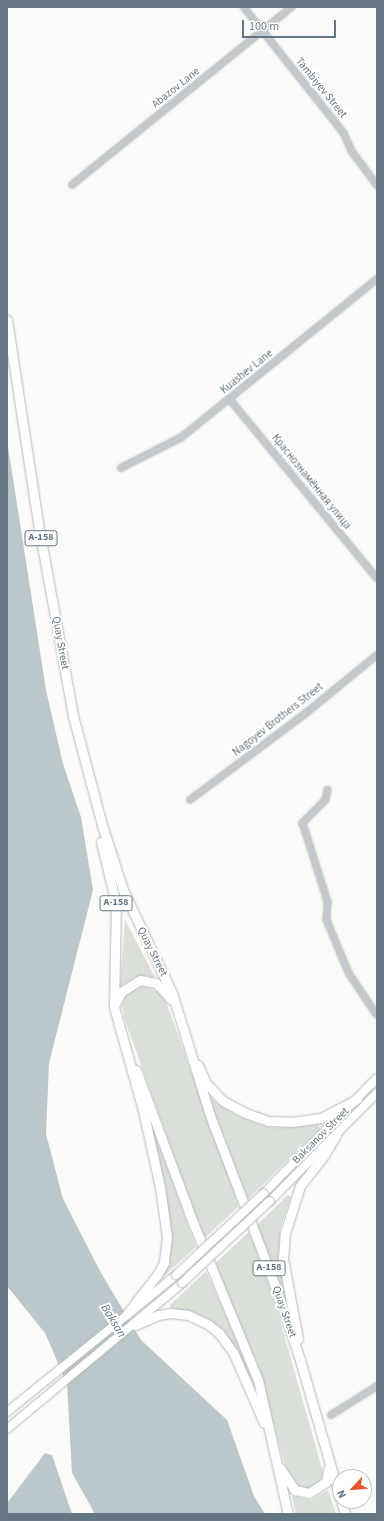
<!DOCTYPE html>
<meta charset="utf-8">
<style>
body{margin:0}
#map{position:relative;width:384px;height:1521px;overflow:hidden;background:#fafaf8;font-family:"Source Sans 3",sans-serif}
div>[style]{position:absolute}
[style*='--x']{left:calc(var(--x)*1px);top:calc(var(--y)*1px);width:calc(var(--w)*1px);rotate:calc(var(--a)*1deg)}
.green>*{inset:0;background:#dadfd7}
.water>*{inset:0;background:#bbc7cb}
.roads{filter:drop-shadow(0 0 1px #b3babf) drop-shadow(0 0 1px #b3babf)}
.street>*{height:5.5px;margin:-2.75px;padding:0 2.75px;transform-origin:2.75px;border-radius:2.75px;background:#c3c8cc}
.secondary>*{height:8px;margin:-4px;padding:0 4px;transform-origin:4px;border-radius:4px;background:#fff}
.primary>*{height:9px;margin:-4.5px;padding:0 4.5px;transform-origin:4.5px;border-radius:4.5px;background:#fff}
.bridges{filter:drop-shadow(0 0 1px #b3babf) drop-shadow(0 0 1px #b3babf)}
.secondary-bridge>*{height:8px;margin:-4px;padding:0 4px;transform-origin:4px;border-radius:4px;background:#fff}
span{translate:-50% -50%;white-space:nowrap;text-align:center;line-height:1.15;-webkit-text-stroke:4px #fff;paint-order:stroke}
.shield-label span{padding:1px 3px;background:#fff;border:1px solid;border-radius:3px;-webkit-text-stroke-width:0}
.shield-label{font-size:10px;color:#657683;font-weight:700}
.street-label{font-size:11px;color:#657683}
.water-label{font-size:12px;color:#60757c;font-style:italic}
.frame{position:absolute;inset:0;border:8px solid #657683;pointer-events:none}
.north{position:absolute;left:332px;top:1469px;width:40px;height:40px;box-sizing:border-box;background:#fff;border:1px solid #c1c8cd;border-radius:50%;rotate:244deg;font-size:11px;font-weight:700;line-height:16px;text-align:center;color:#657683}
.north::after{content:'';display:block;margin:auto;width:14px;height:18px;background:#e4572e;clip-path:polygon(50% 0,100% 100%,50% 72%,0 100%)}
.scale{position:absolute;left:242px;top:20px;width:94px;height:18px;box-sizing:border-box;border:2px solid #657683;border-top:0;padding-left:5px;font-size:12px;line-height:14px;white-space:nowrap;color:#657683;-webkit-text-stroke:3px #fff;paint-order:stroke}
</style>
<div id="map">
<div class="green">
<div style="clip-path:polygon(125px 920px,155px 977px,140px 976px,120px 986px)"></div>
<div style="clip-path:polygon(144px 986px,162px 994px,167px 1004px,239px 1206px,204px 1239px,124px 1018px,122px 1005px,125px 995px,133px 988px)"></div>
<div style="clip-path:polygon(208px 1097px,234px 1114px,266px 1127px,281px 1128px,318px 1124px,320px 1129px,248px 1199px)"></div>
<div style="clip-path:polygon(146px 1108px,196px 1247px,163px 1277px,161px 1276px,170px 1251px,169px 1215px)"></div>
<div style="clip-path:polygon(288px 1195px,291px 1197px,281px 1226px,278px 1255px,289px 1311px,257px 1225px)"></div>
<div style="clip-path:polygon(250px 1231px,275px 1303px,323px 1472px,321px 1481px,306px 1490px,297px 1488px,287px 1474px,259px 1370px,214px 1264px)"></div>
<div style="clip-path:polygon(206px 1271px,236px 1338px,255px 1386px,228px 1338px,171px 1310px,170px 1305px)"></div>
<div style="clip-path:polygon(328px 1490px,336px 1514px,296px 1514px,292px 1496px,311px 1500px)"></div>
</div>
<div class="water">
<div style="clip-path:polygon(7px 440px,46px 690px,63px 764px,81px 817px,93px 890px,49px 1063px,46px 1134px,63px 1199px,100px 1271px,141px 1340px,227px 1420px,254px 1496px,265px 1514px,95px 1514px,72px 1473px,67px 1384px,45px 1333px,7px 1286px)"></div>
<div style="clip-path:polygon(45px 1453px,52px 1455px,72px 1514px,7px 1514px,8px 1502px)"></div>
</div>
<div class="roads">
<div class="street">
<div style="--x:244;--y:7;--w:161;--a:51.6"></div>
<div style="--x:344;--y:133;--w:20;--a:66"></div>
<div style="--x:352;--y:151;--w:42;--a:53.7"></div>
<div style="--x:72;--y:185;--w:283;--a:-39"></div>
<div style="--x:229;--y:398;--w:233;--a:50.6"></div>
<div style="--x:121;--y:468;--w:68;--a:-26.9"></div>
<div style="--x:182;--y:437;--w:251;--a:-39"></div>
<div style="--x:328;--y:790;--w:10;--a:101"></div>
<div style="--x:326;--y:800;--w:33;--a:135"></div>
<div style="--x:303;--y:823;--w:83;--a:72.4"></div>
<div style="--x:328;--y:902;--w:18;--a:93"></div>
<div style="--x:327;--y:920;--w:57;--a:67.5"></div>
<div style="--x:349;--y:973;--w:50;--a:56.3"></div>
<div style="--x:190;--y:800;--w:144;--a:-36.8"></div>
<div style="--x:305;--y:714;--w:93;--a:-39.3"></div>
<div style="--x:331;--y:1415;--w:54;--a:-32.2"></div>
</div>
<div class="secondary">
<div style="--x:264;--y:1193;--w:161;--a:-45.5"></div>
<div style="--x:270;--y:1201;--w:152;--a:-45.3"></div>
<div style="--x:7;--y:1412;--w:218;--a:-39"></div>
<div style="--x:7;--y:1429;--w:228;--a:-39.8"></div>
</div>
<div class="primary">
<div style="--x:7;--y:320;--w:205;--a:81.3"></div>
<div style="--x:38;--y:523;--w:196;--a:79.7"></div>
<div style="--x:73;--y:716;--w:113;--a:75.1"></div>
<div style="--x:102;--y:825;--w:68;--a:72.1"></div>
<div style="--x:123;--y:890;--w:114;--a:64.6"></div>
<div style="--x:172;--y:993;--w:131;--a:72.7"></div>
<div style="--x:211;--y:1118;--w:177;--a:69.1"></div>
<div style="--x:274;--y:1283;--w:81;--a:71.3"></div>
<div style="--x:300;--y:1360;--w:145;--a:73.9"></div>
<div style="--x:101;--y:842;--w:63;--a:76.2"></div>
<div style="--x:116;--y:903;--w:104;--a:91.1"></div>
<div style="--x:114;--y:1007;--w:107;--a:74.3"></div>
<div style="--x:143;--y:1110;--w:79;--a:77.6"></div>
<div style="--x:160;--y:1187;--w:50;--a:82"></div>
<div style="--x:167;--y:1237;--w:26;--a:97"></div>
<div style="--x:164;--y:1263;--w:14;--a:120"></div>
<div style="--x:157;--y:1275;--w:49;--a:127.6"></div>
<div style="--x:115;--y:1004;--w:13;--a:-63"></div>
<div style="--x:121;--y:992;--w:22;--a:-32"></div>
<div style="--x:140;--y:980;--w:16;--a:11"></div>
<div style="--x:156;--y:983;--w:23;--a:47"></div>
<div style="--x:198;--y:1065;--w:20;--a:66"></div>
<div style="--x:206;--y:1083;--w:25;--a:47"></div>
<div style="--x:223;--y:1101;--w:26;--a:28"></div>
<div style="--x:246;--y:1113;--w:23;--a:20"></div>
<div style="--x:268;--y:1121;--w:24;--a:2"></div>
<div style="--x:292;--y:1122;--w:29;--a:-8"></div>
<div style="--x:321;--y:1118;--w:41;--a:-27.8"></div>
<div style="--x:136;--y:1070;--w:165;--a:69.5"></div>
<div style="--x:194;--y:1225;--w:168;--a:67.6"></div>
<div style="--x:258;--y:1380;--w:137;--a:77.4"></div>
<div style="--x:135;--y:1325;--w:25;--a:-23"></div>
<div style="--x:158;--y:1315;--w:13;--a:-9"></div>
<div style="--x:171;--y:1313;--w:17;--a:7"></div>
<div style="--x:188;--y:1315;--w:23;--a:25"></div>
<div style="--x:209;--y:1325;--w:13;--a:39"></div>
<div style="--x:219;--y:1333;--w:24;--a:54"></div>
<div style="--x:233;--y:1352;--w:77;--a:66.4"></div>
<div style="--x:298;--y:1339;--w:81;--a:-100.6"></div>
<div style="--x:283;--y:1259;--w:26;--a:-86"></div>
<div style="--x:285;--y:1233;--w:49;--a:-72.3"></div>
<div style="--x:300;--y:1186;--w:39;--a:-52"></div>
<div style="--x:324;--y:1155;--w:23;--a:-59"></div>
<div style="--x:280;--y:1468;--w:27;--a:56"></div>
<div style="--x:295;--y:1490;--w:14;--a:12"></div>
<div style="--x:309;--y:1493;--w:20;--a:-33"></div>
<div style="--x:326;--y:1482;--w:15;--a:-79"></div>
<div style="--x:341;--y:1501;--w:14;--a:73"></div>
</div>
</div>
<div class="bridges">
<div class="secondary-bridge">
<div style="--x:176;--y:1275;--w:120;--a:-43"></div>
<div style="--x:182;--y:1283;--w:120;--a:-43"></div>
</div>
</div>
<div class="shield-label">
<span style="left:41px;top:538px">А-158</span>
<span style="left:116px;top:903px">А-158</span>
<span style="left:269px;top:1268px">А-158</span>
</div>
<div class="street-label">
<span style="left:176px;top:88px;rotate:-39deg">Abazov Lane</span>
<span style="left:321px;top:88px;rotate:51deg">Tambiyev Street</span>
<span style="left:247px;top:372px;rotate:-39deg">Kuashev Lane</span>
<span style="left:311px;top:482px;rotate:51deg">Краснознамённая улица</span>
<span style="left:60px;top:643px;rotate:80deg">Quay Street</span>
<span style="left:278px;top:720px;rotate:-38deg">Nagoyev Brothers Street</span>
<span style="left:152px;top:952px;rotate:63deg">Quay Street</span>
<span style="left:321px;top:1136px;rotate:-45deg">Baksanov Street</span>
<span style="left:284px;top:1312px;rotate:71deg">Quay Street</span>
</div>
<div class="water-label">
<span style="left:113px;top:1321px;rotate:59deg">Baksan</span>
</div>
<div class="frame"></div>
<div class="north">N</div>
<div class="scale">100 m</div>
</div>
